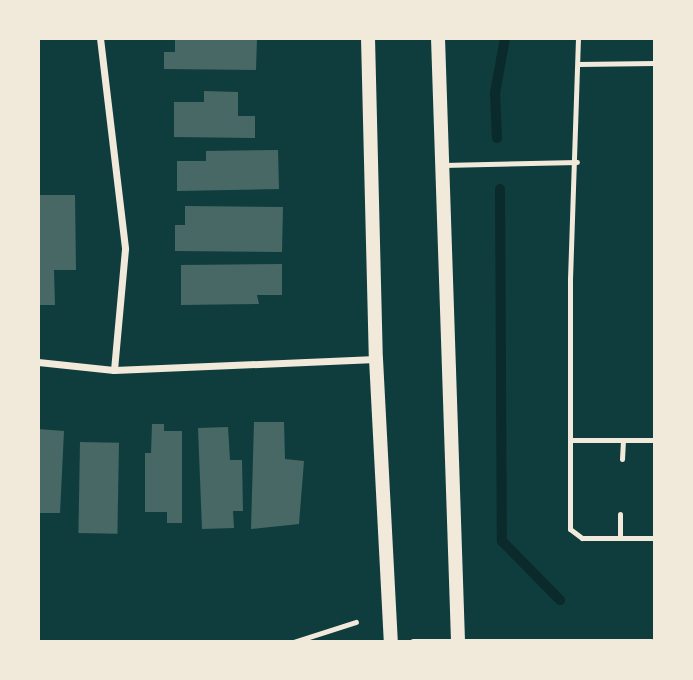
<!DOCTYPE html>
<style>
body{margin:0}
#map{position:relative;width:693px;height:680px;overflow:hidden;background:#0f3d3e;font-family:Mulish,sans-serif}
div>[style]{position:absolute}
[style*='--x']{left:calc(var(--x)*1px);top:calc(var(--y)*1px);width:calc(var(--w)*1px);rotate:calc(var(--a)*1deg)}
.stream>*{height:10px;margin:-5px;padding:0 5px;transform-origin:5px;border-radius:5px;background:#0a2a2b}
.building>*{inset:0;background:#486865;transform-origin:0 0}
.path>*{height:4.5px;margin:-2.25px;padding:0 2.25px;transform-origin:2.25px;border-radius:2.25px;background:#f1e9da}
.service>*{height:5px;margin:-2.5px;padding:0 2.5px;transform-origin:2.5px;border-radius:2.5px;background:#f1e9da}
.minor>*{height:7px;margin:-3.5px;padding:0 3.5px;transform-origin:3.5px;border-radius:3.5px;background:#f1e9da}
.secondary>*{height:14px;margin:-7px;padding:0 7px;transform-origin:7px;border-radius:7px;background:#f1e9da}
span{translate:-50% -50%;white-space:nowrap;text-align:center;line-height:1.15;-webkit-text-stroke:6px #f1e9da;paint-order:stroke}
.frame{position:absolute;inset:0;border:40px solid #f1e9da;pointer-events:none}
</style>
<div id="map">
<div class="stream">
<div style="--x:497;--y:138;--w:45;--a:-92.5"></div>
<div style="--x:495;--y:93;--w:56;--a:-79.7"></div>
<div style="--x:500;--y:189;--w:352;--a:89.7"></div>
<div style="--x:502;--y:541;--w:83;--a:45.5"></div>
</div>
<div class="building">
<div style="clip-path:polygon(175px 38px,257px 38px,256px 70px,164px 69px,164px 52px,175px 52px)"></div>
<div style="clip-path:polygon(204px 91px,238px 92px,238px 116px,255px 116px,255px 138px,174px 137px,174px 102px,204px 102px)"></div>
<div style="clip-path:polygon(278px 150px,279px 189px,177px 191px,177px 161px,206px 161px,206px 151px)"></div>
<div style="clip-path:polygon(38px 195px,75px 195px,76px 270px,54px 270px,55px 305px,38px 305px)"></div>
<div style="clip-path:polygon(185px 206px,283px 207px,282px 252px,175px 251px,175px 225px,185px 225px)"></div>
<div style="clip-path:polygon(282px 264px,282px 295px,257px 295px,259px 304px,181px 305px,181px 265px)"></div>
<div style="clip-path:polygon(254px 422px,284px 422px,285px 459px,304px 461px,299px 524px,251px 529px)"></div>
<div style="clip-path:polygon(152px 424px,164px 424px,164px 431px,182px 431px,182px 523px,167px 523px,167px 512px,145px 512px,145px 453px,151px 453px)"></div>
<div style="clip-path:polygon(228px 427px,230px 460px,242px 460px,243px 511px,233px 511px,234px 528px,202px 529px,198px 428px)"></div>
<div style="clip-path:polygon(38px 429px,64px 431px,60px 513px,38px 513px)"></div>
<div style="left:80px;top:442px;width:39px;height:91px;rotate:1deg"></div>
</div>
<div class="path">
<div style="--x:294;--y:642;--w:65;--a:-17.9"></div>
</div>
<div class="service">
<div style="--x:578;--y:38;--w:240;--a:91.9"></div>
<div style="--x:570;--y:278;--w:251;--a:90"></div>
<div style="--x:570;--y:529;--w:15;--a:37"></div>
<div style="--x:582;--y:538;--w:72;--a:0"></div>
<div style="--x:578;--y:64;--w:76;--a:-0.8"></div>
<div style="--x:443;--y:165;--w:134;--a:-1.3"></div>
<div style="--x:570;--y:440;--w:84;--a:0"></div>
<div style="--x:622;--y:459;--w:19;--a:-87"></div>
<div style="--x:620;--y:538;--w:24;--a:-90"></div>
</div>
<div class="minor">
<div style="--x:100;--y:38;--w:212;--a:83.2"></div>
<div style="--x:125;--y:249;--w:121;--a:95.2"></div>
<div style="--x:38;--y:362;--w:76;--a:6"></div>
<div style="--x:114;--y:370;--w:262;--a:-2.4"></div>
<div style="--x:413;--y:642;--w:238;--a:0"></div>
</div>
<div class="secondary">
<div style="--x:368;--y:38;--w:321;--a:88.6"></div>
<div style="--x:376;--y:359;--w:283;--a:87"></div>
<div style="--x:438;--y:38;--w:604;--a:88.1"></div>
</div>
<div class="frame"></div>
</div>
